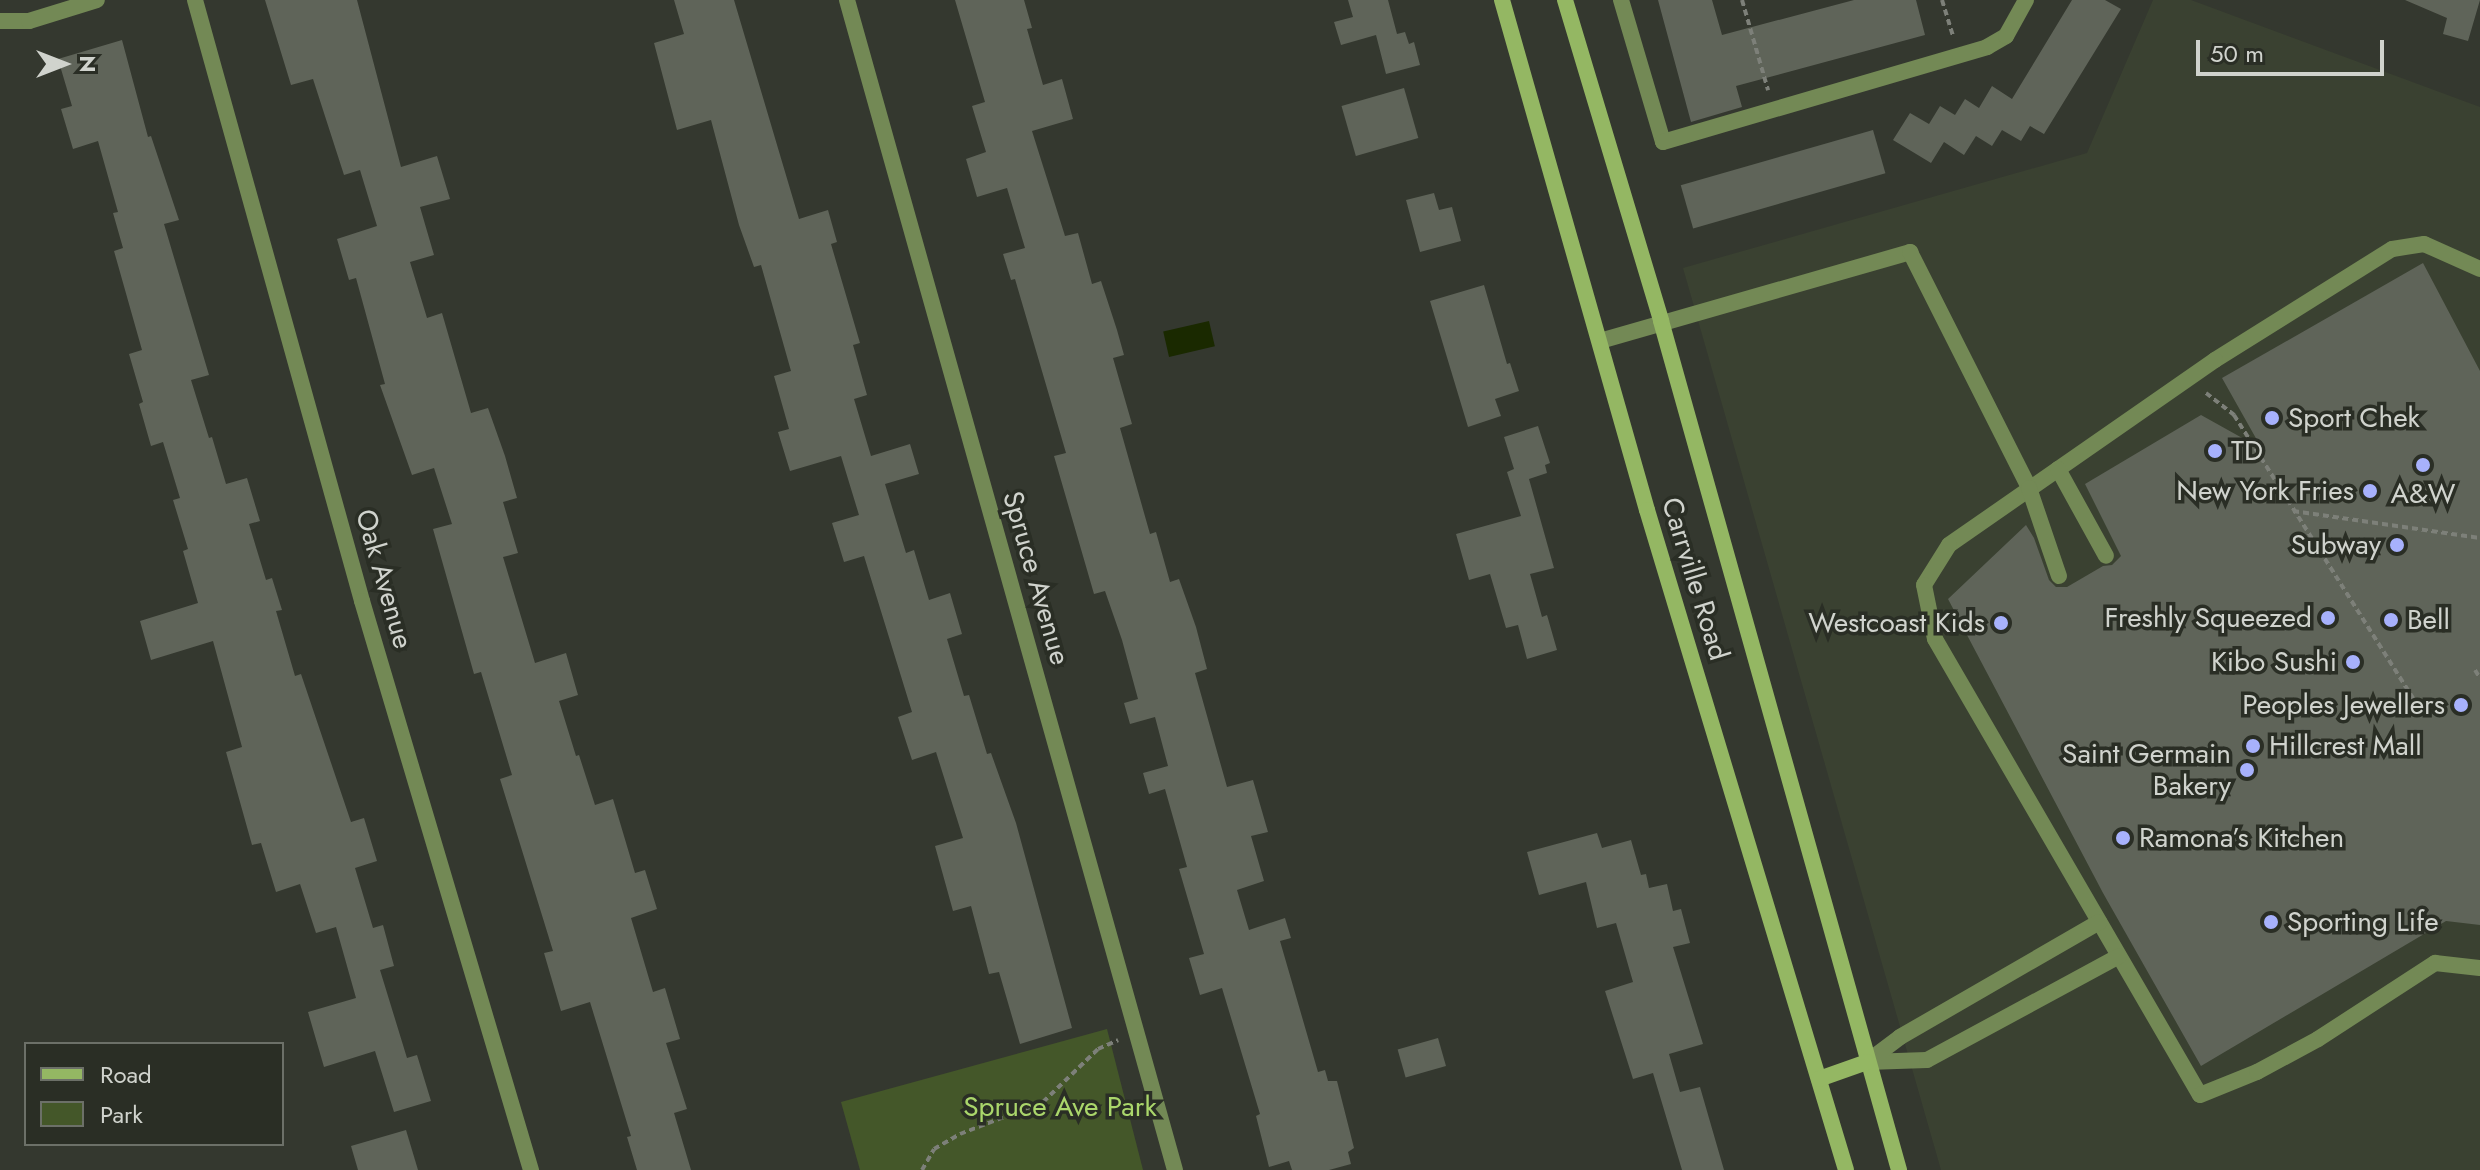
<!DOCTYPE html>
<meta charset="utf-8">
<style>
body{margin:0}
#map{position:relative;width:2480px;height:1170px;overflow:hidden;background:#34382f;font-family:Jost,sans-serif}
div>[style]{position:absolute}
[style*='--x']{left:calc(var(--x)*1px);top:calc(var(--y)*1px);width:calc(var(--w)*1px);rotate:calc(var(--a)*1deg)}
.built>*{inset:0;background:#3a4131}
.green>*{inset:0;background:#445729}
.water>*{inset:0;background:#1a2900;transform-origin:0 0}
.building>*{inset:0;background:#5f6459;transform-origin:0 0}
.path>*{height:4px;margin-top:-2px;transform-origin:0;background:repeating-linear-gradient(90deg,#7d8079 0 6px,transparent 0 10px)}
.service>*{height:16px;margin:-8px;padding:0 8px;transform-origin:8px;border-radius:8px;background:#738955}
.minor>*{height:16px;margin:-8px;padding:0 8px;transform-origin:8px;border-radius:8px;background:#738955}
.secondary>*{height:16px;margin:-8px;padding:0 8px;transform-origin:8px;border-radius:8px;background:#94b763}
.dots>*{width:22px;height:22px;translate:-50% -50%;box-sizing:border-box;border:4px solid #2a2e25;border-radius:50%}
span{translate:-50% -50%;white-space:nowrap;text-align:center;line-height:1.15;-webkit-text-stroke:7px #2a2e25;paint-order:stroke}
.poi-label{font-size:28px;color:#d0d3cd}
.left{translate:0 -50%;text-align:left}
.right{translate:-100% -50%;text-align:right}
.street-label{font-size:28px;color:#d0d3cd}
.park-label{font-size:28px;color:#aad66b}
.legend{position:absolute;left:24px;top:1042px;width:260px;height:104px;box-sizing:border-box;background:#2a2e25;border:2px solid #6c7068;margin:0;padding:10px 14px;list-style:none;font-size:24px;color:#d0d3cd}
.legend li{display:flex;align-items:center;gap:16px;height:40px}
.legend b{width:40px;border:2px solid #6c7068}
.north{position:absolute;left:24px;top:24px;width:80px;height:80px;-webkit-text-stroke:6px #2a2e25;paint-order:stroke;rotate:90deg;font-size:22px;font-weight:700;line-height:32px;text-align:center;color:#d0d3cd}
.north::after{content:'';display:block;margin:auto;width:28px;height:36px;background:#d0d3cd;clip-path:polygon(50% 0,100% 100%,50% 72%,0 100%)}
.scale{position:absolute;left:2196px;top:40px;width:188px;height:36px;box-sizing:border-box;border:4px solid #d0d3cd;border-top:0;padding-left:10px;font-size:24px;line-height:28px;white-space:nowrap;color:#d0d3cd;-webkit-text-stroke:6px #2a2e25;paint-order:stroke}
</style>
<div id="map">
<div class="built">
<div style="clip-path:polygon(2153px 0,2191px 0,2480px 107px,2480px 1170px,1941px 1170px,1683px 268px,2087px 153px)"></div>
</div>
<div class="green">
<div style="clip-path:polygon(1107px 1029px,1143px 1170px,860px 1170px,841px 1102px)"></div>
</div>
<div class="water">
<div style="left:1209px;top:321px;width:26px;height:47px;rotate:77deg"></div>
</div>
<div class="building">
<div style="clip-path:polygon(265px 0,357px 0,401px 167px,437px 156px,450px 199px,420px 207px,434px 255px,410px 262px,427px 318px,442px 313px,471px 413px,488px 408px,505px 456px,517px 498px,503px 502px,518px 553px,503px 557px,535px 663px,566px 653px,578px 695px,559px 701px,576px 756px,579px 755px,595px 805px,613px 799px,635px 873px,645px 870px,657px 909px,631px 918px,653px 992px,665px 988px,680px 1039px,666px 1043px,687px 1109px,674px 1113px,691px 1170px,637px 1170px,627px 1137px,631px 1136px,590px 1002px,561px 1011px,544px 953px,553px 951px,500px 779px,512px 775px,481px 672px,474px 674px,433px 529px,452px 524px,434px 468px,412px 475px,380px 385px,385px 384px,356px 278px,349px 280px,337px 239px,377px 226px,360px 170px,344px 175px,313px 79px,291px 85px)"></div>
<div style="clip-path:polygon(674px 0,734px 0,799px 219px,828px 210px,837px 242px,831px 244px,860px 343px,853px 345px,867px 395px,854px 399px,871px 456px,910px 444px,919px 474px,885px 484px,906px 553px,914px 550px,929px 600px,950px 593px,962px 634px,947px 639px,964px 696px,969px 695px,987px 754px,991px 753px,1016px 823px,1072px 1028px,1020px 1044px,999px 972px,989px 974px,971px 906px,953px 911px,935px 846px,963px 838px,936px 752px,912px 760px,898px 717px,912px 712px,864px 556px,844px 562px,832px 523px,859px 515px,841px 456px,790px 471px,778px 432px,789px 429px,774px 376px,791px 371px,761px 265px,754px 267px,739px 225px,711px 120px,677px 130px,654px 43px,684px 34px)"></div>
<div style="clip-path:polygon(955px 0,1024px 0,1032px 28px,1027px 29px,1043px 85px,1062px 79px,1073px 119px,1032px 131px,1065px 236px,1078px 233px,1092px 284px,1101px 281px,1117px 330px,1124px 355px,1113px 358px,1132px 424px,1120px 428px,1150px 534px,1156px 532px,1170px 582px,1179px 579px,1196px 627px,1207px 669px,1195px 673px,1227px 787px,1253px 780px,1268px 832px,1251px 836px,1264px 881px,1237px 890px,1249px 930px,1285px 918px,1291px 938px,1280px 941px,1318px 1072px,1325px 1070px,1328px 1081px,1337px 1081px,1354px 1148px,1348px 1152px,1351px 1164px,1329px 1170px,1292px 1170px,1289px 1161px,1269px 1167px,1256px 1116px,1260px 1114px,1222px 988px,1200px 995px,1189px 958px,1204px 954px,1179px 869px,1187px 867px,1165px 789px,1149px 794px,1143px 773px,1168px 766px,1155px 717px,1130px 724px,1124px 703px,1138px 699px,1122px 640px,1105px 591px,1094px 594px,1054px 456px,1066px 453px,1015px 279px,1011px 280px,1003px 254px,1025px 248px,1007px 188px,977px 197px,966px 159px,986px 152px,972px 106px,985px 102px)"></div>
<div style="clip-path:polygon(1348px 0,1388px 0,1397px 34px,1405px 32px,1409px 44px,1414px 42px,1420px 65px,1386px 74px,1376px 35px,1341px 45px,1334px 22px,1353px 17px)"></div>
<div style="clip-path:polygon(1658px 0,1712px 0,1722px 35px,1854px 0,1916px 0,1925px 35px,1736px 86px,1742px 107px,1691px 122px)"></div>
<div style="clip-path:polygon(2072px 0,2105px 0,2121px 9px,2044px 134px,2030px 126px,2021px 141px,2002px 130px,1992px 146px,1976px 136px,1964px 155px,1944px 142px,1931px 163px,1893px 140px,1910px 113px,1929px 124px,1940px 106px,1955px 115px,1965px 99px,1979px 108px,1992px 86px,2012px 99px)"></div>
<div style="clip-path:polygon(2405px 0,2480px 0,2468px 41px,2443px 34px,2447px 18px)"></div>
<div style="clip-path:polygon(122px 40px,148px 137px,151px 136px,179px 220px,164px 224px,209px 375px,191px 380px,209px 438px,212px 437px,226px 484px,247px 478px,260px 521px,249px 524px,266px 580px,272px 578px,282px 610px,276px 611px,295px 676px,301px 674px,351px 822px,364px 818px,377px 861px,355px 868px,373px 928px,383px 925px,394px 966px,380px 970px,407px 1058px,417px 1055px,431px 1101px,394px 1112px,375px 1051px,324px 1067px,308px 1012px,356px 998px,336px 927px,316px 933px,300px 884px,276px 892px,261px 843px,252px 845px,226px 752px,242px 747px,213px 641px,151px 660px,140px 621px,198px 603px,183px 551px,188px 549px,173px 500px,180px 498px,163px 442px,151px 446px,139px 404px,143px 402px,129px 354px,142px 350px,114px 251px,123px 248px,113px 213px,118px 212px,98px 141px,73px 149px,61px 109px,72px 106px,58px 59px)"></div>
<div style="left:1404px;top:88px;width:52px;height:65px;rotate:74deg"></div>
<div style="left:1873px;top:130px;width:45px;height:200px;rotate:74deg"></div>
<div style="clip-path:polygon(1434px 193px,1439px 210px,1452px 207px,1461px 241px,1420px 252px,1406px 200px)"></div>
<div style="clip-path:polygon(2423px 263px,2480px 371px,2480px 925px,2446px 921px,2201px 1066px,2103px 893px,1948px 599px,2026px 525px,2034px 538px,2049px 580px,2056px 587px,2067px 587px,2103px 566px,2112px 565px,2121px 556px,2085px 484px,2201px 415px,2262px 449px,2222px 378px)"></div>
<div style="clip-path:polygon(1484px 285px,1507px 364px,1510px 363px,1519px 391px,1495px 399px,1501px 416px,1468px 427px,1430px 301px)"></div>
<div style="clip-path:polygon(1538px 426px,1550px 463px,1545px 465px,1547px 473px,1529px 479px,1554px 568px,1530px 574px,1542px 617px,1547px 615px,1557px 650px,1527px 659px,1518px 625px,1506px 628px,1490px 574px,1469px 580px,1456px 534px,1521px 516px,1507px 472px,1514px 469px,1504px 437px)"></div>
<div style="clip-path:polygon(1597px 833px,1602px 848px,1631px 840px,1641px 875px,1646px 874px,1649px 888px,1667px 884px,1673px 911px,1681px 909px,1690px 943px,1673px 947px,1703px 1044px,1669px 1054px,1680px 1092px,1700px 1087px,1724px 1170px,1682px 1170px,1653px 1073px,1633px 1079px,1605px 991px,1633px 982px,1616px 923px,1597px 928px,1586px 882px,1539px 895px,1527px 852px)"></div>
<div style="left:1438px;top:1038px;width:29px;height:42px;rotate:74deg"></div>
<div style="clip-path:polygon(406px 1130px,418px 1170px,358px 1170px,351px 1146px)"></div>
</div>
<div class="path">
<div style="--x:1742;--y:0;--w:94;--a:73.9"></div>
<div style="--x:1942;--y:0;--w:38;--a:73"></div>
<div style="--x:2206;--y:393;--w:36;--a:38"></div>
<div style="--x:2234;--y:415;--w:342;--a:57.7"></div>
<div style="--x:2293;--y:511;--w:189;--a:8.2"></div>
<div style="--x:2475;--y:670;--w:9;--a:58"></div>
<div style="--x:922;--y:1170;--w:24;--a:-60"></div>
<div style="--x:934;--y:1149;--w:30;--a:-30"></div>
<div style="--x:960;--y:1134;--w:89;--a:-21.1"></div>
<div style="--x:1043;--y:1102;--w:76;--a:-43.9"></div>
<div style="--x:1098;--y:1049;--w:22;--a:-24"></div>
</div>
<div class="service">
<div style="--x:1621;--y:0;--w:148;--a:73.5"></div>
<div style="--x:1663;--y:142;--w:338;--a:-16.3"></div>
<div style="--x:1987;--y:47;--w:22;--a:-30"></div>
<div style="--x:2006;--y:36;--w:41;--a:-60.9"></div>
<div style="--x:2480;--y:269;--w:61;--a:-155.9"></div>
<div style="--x:2424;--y:244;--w:32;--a:171"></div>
<div style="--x:2392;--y:249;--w:209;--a:147.9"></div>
<div style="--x:2215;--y:360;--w:324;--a:145.2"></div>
<div style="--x:1949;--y:545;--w:47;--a:122"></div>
<div style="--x:1924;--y:585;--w:55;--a:78.5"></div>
<div style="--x:1935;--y:639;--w:527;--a:59.84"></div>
<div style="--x:2200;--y:1095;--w:61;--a:-22"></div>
<div style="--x:2257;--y:1072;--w:69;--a:-28.4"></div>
<div style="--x:2318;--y:1039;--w:140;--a:-33"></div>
<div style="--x:2435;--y:963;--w:45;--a:6.3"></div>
<div style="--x:1600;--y:341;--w:323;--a:-16"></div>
<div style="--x:1910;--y:252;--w:264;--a:63.2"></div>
<div style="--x:2029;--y:488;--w:93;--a:71.2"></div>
<div style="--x:2058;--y:469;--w:99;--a:61.1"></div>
<div style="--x:1867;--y:1062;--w:60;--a:-1.9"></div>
<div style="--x:1927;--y:1060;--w:218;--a:-28.4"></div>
<div style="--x:1867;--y:1062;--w:41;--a:-37.1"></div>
<div style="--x:1900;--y:1037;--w:230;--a:-30"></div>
</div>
<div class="minor">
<div style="--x:195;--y:0;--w:624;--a:74.47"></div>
<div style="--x:362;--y:601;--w:594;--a:73.46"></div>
<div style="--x:847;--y:0;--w:1215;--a:74.34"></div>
<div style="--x:0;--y:21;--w:29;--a:0"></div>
<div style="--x:29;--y:21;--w:71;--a:-17.2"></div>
</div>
<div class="secondary">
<div style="--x:1502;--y:0;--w:530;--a:74.13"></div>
<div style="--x:1647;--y:510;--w:689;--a:73.22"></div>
<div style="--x:1565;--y:0;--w:335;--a:73.3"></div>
<div style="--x:1661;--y:321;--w:882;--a:74.34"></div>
<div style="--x:1819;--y:1079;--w:51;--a:-19.5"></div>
</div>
<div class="dots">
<div style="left:2272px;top:418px;background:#a7b1fc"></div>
<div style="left:2215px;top:451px;background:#a7b1fc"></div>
<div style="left:2423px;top:465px;background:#a7b1fc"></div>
<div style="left:2370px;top:491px;background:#a7b1fc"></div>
<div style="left:2397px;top:545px;background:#a7b1fc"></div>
<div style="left:2328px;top:618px;background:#a7b1fc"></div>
<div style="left:2391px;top:620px;background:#a7b1fc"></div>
<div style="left:2001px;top:623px;background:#a7b1fc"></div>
<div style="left:2353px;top:662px;background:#a7b1fc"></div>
<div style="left:2461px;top:705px;background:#a7b1fc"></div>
<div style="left:2253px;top:746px;background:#a7b1fc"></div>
<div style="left:2247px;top:770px;background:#a7b1fc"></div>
<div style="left:2123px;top:838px;background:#a7b1fc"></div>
<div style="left:2271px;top:922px;background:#a7b1fc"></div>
</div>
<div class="poi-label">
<span class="left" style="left:2288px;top:418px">Sport Chek</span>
<span class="left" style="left:2231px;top:451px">TD</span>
<span class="right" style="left:2354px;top:491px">New York Fries</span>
<span style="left:2423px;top:494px">A&amp;W</span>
<span class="right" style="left:2381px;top:545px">Subway</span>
<span class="right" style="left:2312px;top:618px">Freshly Squeezed</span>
<span class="left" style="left:2407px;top:620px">Bell</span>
<span class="right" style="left:1985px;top:623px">Westcoast Kids</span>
<span class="right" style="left:2337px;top:662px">Kibo Sushi</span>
<span class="right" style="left:2445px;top:705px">Peoples Jewellers</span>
<span class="left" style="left:2269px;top:746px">Hillcrest Mall</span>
<span class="right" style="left:2231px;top:770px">Saint Germain<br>Bakery</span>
<span class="left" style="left:2139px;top:838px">Ramona’s Kitchen</span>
<span class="left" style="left:2287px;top:922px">Sporting Life</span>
</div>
<div class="street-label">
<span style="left:1036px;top:578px;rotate:74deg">Spruce Avenue</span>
<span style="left:384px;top:579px;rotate:74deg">Oak Avenue</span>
<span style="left:1695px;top:579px;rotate:73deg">Carrville Road</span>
</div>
<div class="park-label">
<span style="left:1060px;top:1107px">Spruce Ave Park</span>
</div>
<ul class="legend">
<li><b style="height:10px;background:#94b763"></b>Road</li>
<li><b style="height:22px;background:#445729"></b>Park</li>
</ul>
<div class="north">N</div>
<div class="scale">50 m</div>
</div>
